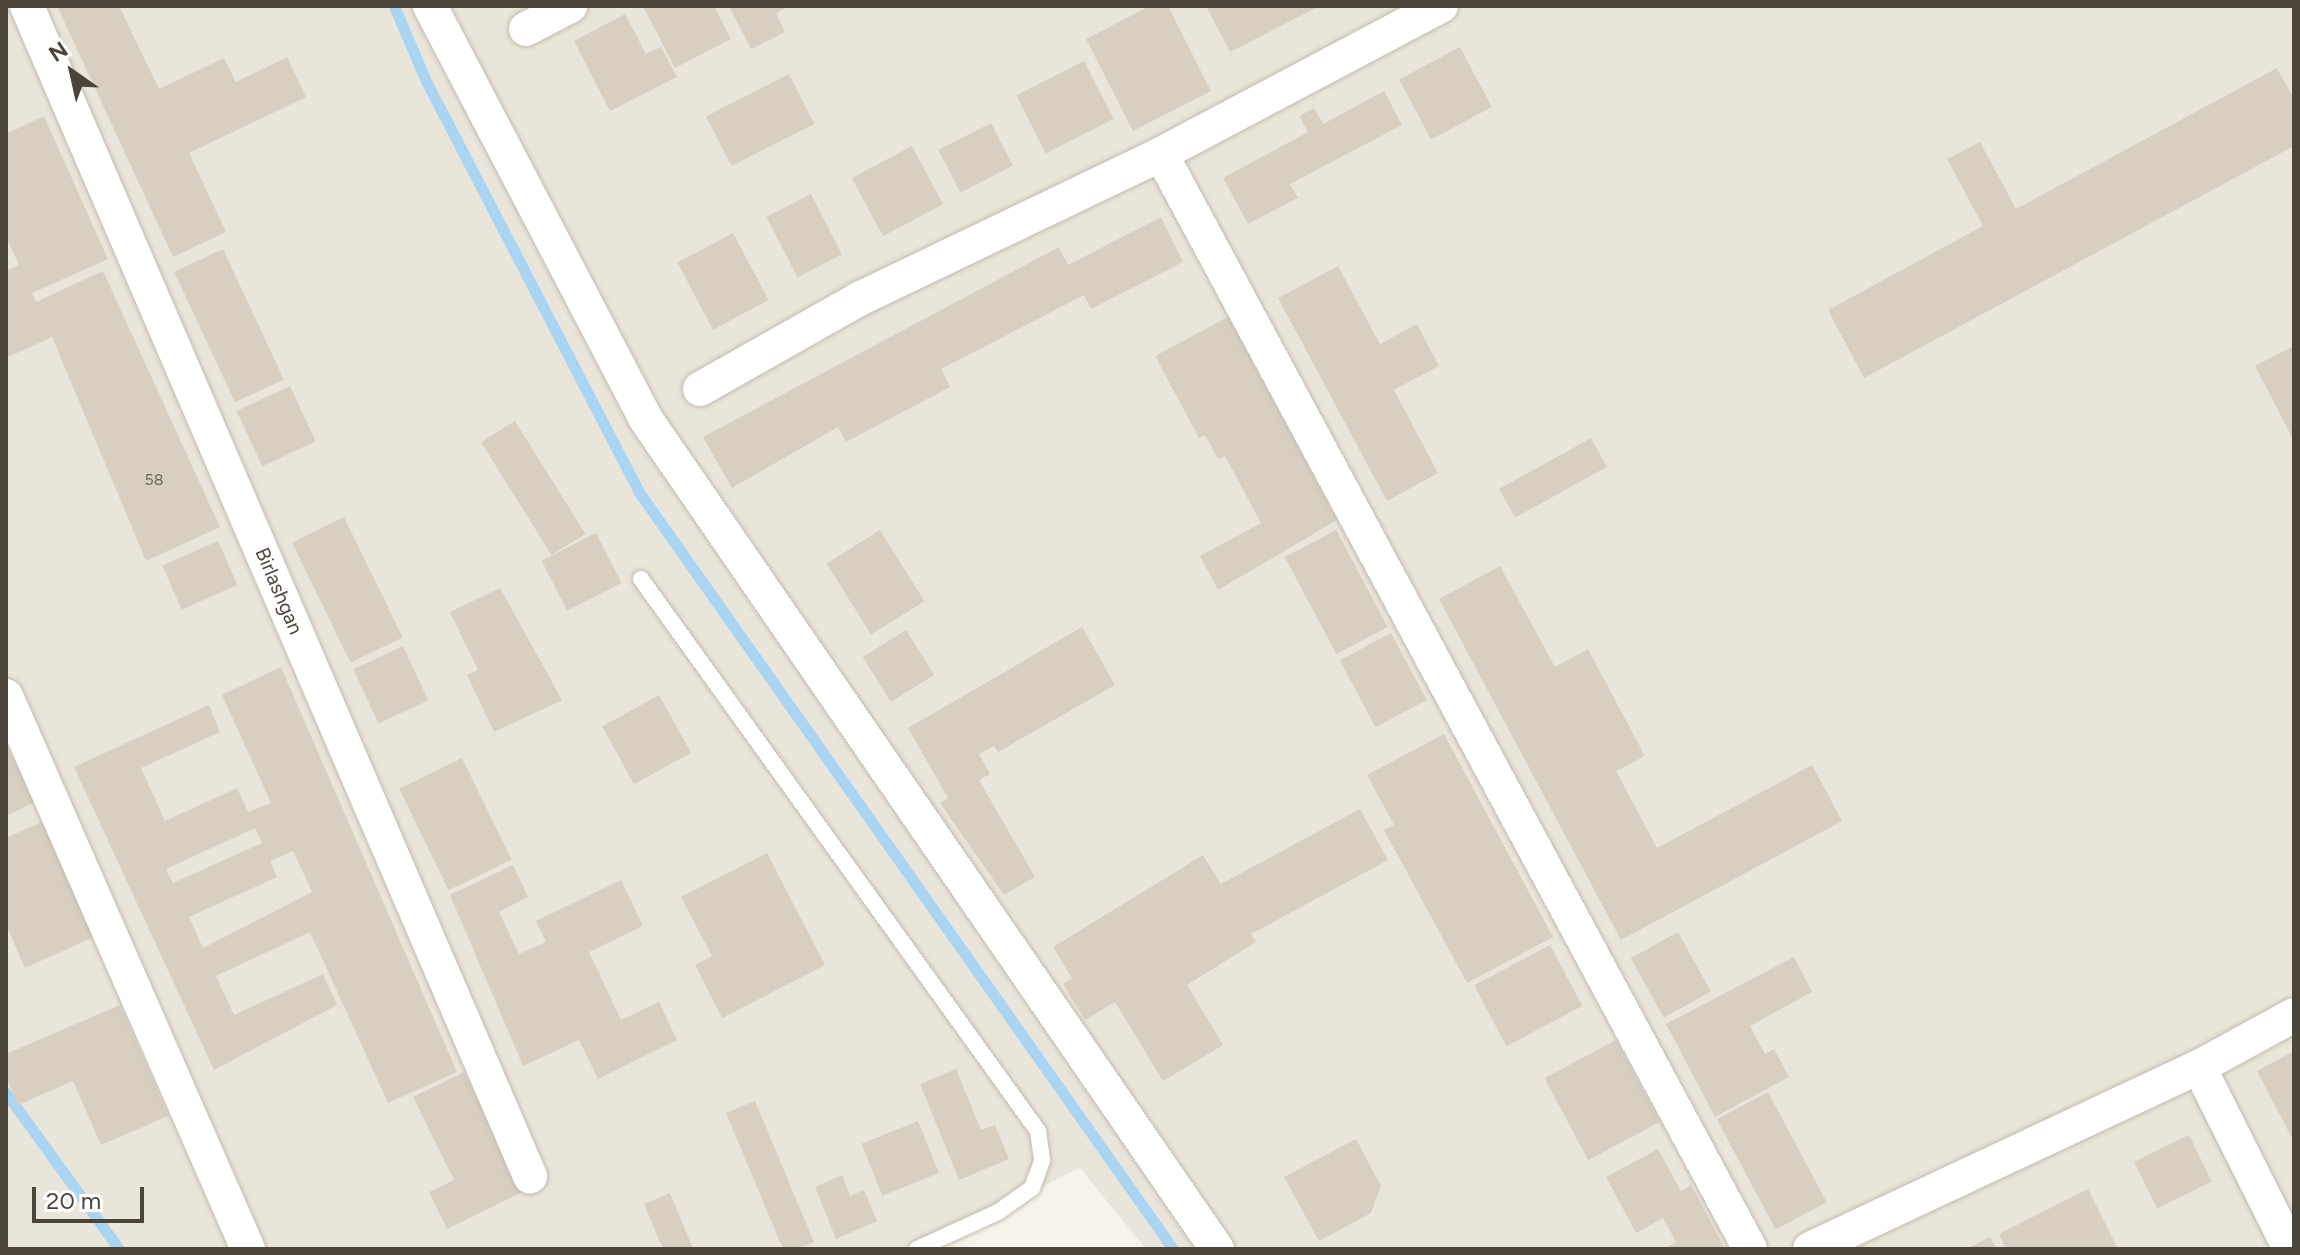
<!DOCTYPE html>
<style>
body{margin:0}
#map{position:relative;width:2300px;height:1255px;overflow:hidden;background:#f6f3ec;font-family:Figtree,sans-serif}
div>[style]{position:absolute}
[style*='--x']{left:calc(var(--x)*1px);top:calc(var(--y)*1px);width:calc(var(--w)*1px);rotate:calc(var(--a)*1deg)}
.residential>*{inset:0;background:#eae5da}
.stream>*{height:11px;margin:-5.5px;padding:0 5.5px;transform-origin:5.5px;border-radius:5.5px;background:#a9d4f2}
.building>*{inset:0;background:#d8cfc1;transform-origin:0 0}
.roads{filter:drop-shadow(0 0 2px #c2bbae) drop-shadow(0 0 2px #c2bbae)}
.lane>*{height:16px;margin:-8px;padding:0 8px;transform-origin:8px;border-radius:8px;background:#fff}
.street>*{height:34px;margin:-17px;padding:0 17px;transform-origin:17px;border-radius:17px;background:#fff}
span{translate:-50% -50%;white-space:nowrap;text-align:center;line-height:1.15;-webkit-text-stroke:7px #fff;paint-order:stroke}
.number-label{font-size:16px;color:#6e675b}
.number-label span{-webkit-text-stroke-width:0}
.street-label{font-size:20px;color:#4b4439}
.frame{position:absolute;inset:0;border:8px solid #4b4439;pointer-events:none}
.north{position:absolute;left:32px;top:32px;width:80px;height:80px;-webkit-text-stroke:6px #fff;paint-order:stroke;rotate:326deg;font-size:22px;font-weight:700;line-height:32px;text-align:center;color:#4b4439}
.north::after{content:'';display:block;margin:auto;width:28px;height:36px;background:#4b4439;clip-path:polygon(50% 0,100% 100%,50% 72%,0 100%)}
.scale{position:absolute;left:32px;top:1187px;width:112px;height:36px;box-sizing:border-box;border:4px solid #4b4439;border-top:0;padding-left:10px;font-size:24px;line-height:28px;white-space:nowrap;color:#4b4439;-webkit-text-stroke:6px #fff;paint-order:stroke}
</style>
<div id="map">
<div class="residential">
<div style="clip-path:polygon(6px 6px,2294px 6px,2294px 1249px,1146px 1249px,1080px 1168px,915px 1249px,6px 1249px)"></div>
</div>
<div class="stream">
<div style="--x:394;--y:6;--w:82;--a:66.9"></div>
<div style="--x:426;--y:81;--w:466;--a:62.6"></div>
<div style="--x:641;--y:495;--w:923;--a:54.79"></div>
<div style="--x:6;--y:1093;--w:193;--a:54.1"></div>
</div>
<div class="building">
<div style="clip-path:polygon(57px 6px,119px 6px,159px 89px,224px 58px,236px 82px,287px 57px,306px 97px,189px 153px,226px 232px,173px 257px)"></div>
<div style="clip-path:polygon(643px 6px,714px 6px,731px 39px,675px 68px)"></div>
<div style="clip-path:polygon(729px 6px,789px 6px,776px 13px,785px 32px,751px 49px)"></div>
<div style="clip-path:polygon(1150px 6px,1168px 6px,1211px 91px,1133px 131px,1086px 39px)"></div>
<div style="clip-path:polygon(1206px 6px,1320px 6px,1230px 52px)"></div>
<div style="clip-path:polygon(625px 14px,646px 54px,661px 47px,677px 77px,610px 111px,574px 41px)"></div>
<div style="left:1460px;top:47px;width:68px;height:69px;rotate:62deg"></div>
<div style="left:1084px;top:61px;width:65px;height:76px;rotate:63deg"></div>
<div style="clip-path:polygon(2277px 68px,2294px 99px,2294px 146px,1864px 378px,1828px 310px,1983px 226px,1947px 159px,1980px 142px,2016px 209px)"></div>
<div style="left:789px;top:74px;width:56px;height:93px;rotate:63deg"></div>
<div style="clip-path:polygon(1384px 91px,1402px 125px,1290px 184px,1298px 198px,1248px 224px,1223px 178px,1308px 132px,1299px 116px,1314px 108px,1323px 124px)"></div>
<div style="clip-path:polygon(44px 116px,108px 259px,32px 293px,36px 302px,103px 271px,220px 527px,146px 561px,52px 337px,6px 358px,6px 271px,19px 265px,6px 237px,6px 134px)"></div>
<div style="left:991px;top:123px;width:48px;height:59px;rotate:63deg"></div>
<div style="left:912px;top:146px;width:66px;height:68px;rotate:62deg"></div>
<div style="left:811px;top:194px;width:68px;height:50px;rotate:63deg"></div>
<div style="clip-path:polygon(1161px 217px,1183px 262px,1091px 309px,1084px 295px,941px 369px,950px 387px,846px 442px,838px 427px,732px 488px,703px 437px,1059px 247px,1068px 265px)"></div>
<div style="left:733px;top:233px;width:76px;height:63px;rotate:62deg"></div>
<div style="left:223px;top:249px;width:144px;height:54px;rotate:65deg"></div>
<div style="clip-path:polygon(1338px 266px,1380px 344px,1417px 324px,1439px 366px,1394px 390px,1438px 473px,1387px 501px,1278px 298px)"></div>
<div style="clip-path:polygon(1228px 317px,1337px 520px,1218px 590px,1200px 556px,1261px 523px,1225px 456px,1218px 459px,1205px 435px,1199px 438px,1155px 356px)"></div>
<div style="clip-path:polygon(2294px 346px,2294px 441px,2255px 366px)"></div>
<div style="left:290px;top:386px;width:61px;height:59px;rotate:65deg"></div>
<div style="left:515px;top:421px;width:133px;height:40px;rotate:58deg"></div>
<div style="left:1591px;top:438px;width:33px;height:105px;rotate:61deg"></div>
<div style="left:344px;top:517px;width:134px;height:58px;rotate:64deg"></div>
<div style="left:880px;top:530px;width:84px;height:63px;rotate:58deg"></div>
<div style="left:1336px;top:530px;width:110px;height:58px;rotate:62deg"></div>
<div style="left:596px;top:533px;width:56px;height:61px;rotate:63deg"></div>
<div style="left:218px;top:541px;width:48px;height:61px;rotate:66deg"></div>
<div style="clip-path:polygon(1500px 566px,1555px 667px,1588px 649px,1645px 756px,1616px 771px,1657px 848px,1812px 765px,1842px 821px,1621px 940px,1439px 599px)"></div>
<div style="clip-path:polygon(500px 588px,562px 700px,494px 732px,467px 675px,478px 670px,450px 612px)"></div>
<div style="clip-path:polygon(1082px 627px,1115px 685px,998px 752px,994px 746px,979px 754px,990px 774px,979px 780px,1035px 877px,1004px 895px,940px 803px,948px 798px,908px 728px)"></div>
<div style="left:906px;top:630px;width:53px;height:51px;rotate:58deg"></div>
<div style="left:1391px;top:633px;width:76px;height:58px;rotate:62deg"></div>
<div style="left:403px;top:646px;width:60px;height:55px;rotate:65deg"></div>
<div style="clip-path:polygon(evenodd,281px 667px,457px 1072px,388px 1103px,310px 932px,216px 976px,234px 1015px,323px 974px,337px 1005px,214px 1070px,74px 767px,209px 705px,220px 732px,141px 768px,165px 821px,237px 788px,248px 812px,271px 803px,222px 695px,281px 667px,255px 828px,262px 843px,173px 883px,166px 869px,255px 828px,281px 667px,293px 851px,312px 892px,203px 948px,189px 917px,277px 877px,270px 861px,293px 851px)"></div>
<div style="left:659px;top:695px;width:66px;height:65px;rotate:61deg"></div>
<div style="clip-path:polygon(1444px 734px,1553px 937px,1467px 983px,1384px 830px,1394px 825px,1367px 775px)"></div>
<div style="clip-path:polygon(6px 746px,35px 802px,6px 816px)"></div>
<div style="left:462px;top:758px;width:113px;height:70px;rotate:64deg"></div>
<div style="clip-path:polygon(1360px 809px,1388px 860px,1251px 934px,1256px 942px,1187px 985px,1223px 1045px,1163px 1081px,1115px 1002px,1085px 1020px,1063px 984px,1072px 978px,1053px 947px,1203px 855px,1221px 884px)"></div>
<div style="clip-path:polygon(44px 821px,96px 936px,25px 968px,6px 925px,6px 838px)"></div>
<div style="clip-path:polygon(767px 853px,825px 965px,722px 1018px,695px 965px,712px 956px,681px 897px)"></div>
<div style="clip-path:polygon(513px 865px,528px 897px,499px 912px,519px 954px,546px 942px,536px 921px,621px 880px,643px 926px,589px 952px,621px 1020px,659px 1002px,677px 1040px,598px 1079px,579px 1040px,523px 1066px,450px 895px)"></div>
<div style="left:1678px;top:932px;width:68px;height:54px;rotate:61deg"></div>
<div style="left:1550px;top:945px;width:69px;height:86px;rotate:62deg"></div>
<div style="clip-path:polygon(1794px 957px,1812px 992px,1750px 1026px,1765px 1054px,1774px 1049px,1789px 1077px,1715px 1117px,1666px 1024px)"></div>
<div style="clip-path:polygon(120px 1005px,168px 1116px,101px 1145px,73px 1081px,18px 1105px,6px 1076px,6px 1054px)"></div>
<div style="left:1616px;top:1040px;width:93px;height:81px;rotate:62deg"></div>
<div style="clip-path:polygon(2294px 1051px,2294px 1142px,2257px 1071px)"></div>
<div style="clip-path:polygon(956px 1069px,981px 1130px,995px 1125px,1009px 1159px,959px 1180px,920px 1084px)"></div>
<div style="clip-path:polygon(464px 1072px,522px 1192px,447px 1229px,429px 1192px,454px 1180px,413px 1097px)"></div>
<div style="left:1768px;top:1092px;width:125px;height:58px;rotate:62deg"></div>
<div style="clip-path:polygon(755px 1101px,814px 1242px,795px 1249px,783px 1249px,726px 1113px)"></div>
<div style="left:918px;top:1121px;width:56px;height:61px;rotate:68deg"></div>
<div style="left:2189px;top:1135px;width:52px;height:61px;rotate:64deg"></div>
<div style="clip-path:polygon(1356px 1139px,1381px 1186px,1371px 1213px,1319px 1241px,1284px 1177px)"></div>
<div style="clip-path:polygon(1658px 1149px,1681px 1191px,1691px 1185px,1725px 1249px,1664px 1249px,1676px 1242px,1663px 1218px,1636px 1233px,1606px 1177px)"></div>
<div style="clip-path:polygon(842px 1175px,850px 1196px,864px 1190px,877px 1221px,836px 1239px,815px 1187px)"></div>
<div style="clip-path:polygon(2088px 1189px,2118px 1249px,2006px 1249px,1999px 1234px)"></div>
<div style="clip-path:polygon(670px 1193px,693px 1249px,663px 1249px,644px 1204px)"></div>
<div style="clip-path:polygon(1990px 1237px,1997px 1249px,1966px 1249px)"></div>
</div>
<div class="roads">
<div class="lane">
<div style="--x:641;--y:579;--w:680;--a:54.28"></div>
<div style="--x:1038;--y:1131;--w:30;--a:82"></div>
<div style="--x:1042;--y:1161;--w:29;--a:110"></div>
<div style="--x:1032;--y:1188;--w:42;--a:144.8"></div>
<div style="--x:998;--y:1212;--w:89;--a:155.4"></div>
</div>
<div class="street">
<div style="--x:27;--y:6;--w:1274;--a:66.74"></div>
<div style="--x:430;--y:6;--w:465;--a:62.4"></div>
<div style="--x:645;--y:418;--w:1009;--a:55.46"></div>
<div style="--x:526;--y:29;--w:50;--a:-27.6"></div>
<div style="--x:1161;--y:154;--w:1243;--a:61.72"></div>
<div style="--x:700;--y:389;--w:183;--a:-29.5"></div>
<div style="--x:859;--y:299;--w:335;--a:-25.6"></div>
<div style="--x:1161;--y:154;--w:317;--a:-27.9"></div>
<div style="--x:6;--y:696;--w:604;--a:66.37"></div>
<div style="--x:2199;--y:1067;--w:203;--a:63.4"></div>
<div style="--x:1810;--y:1249;--w:429;--a:-25.1"></div>
<div style="--x:2199;--y:1067;--w:108;--a:-28.7"></div>
</div>
</div>
<div class="number-label">
<span style="left:154px;top:480px">58</span>
</div>
<div class="street-label">
<span style="left:279px;top:591px;rotate:67deg">Birlashgan</span>
</div>
<div class="frame"></div>
<div class="north">N</div>
<div class="scale">20 m</div>
</div>
